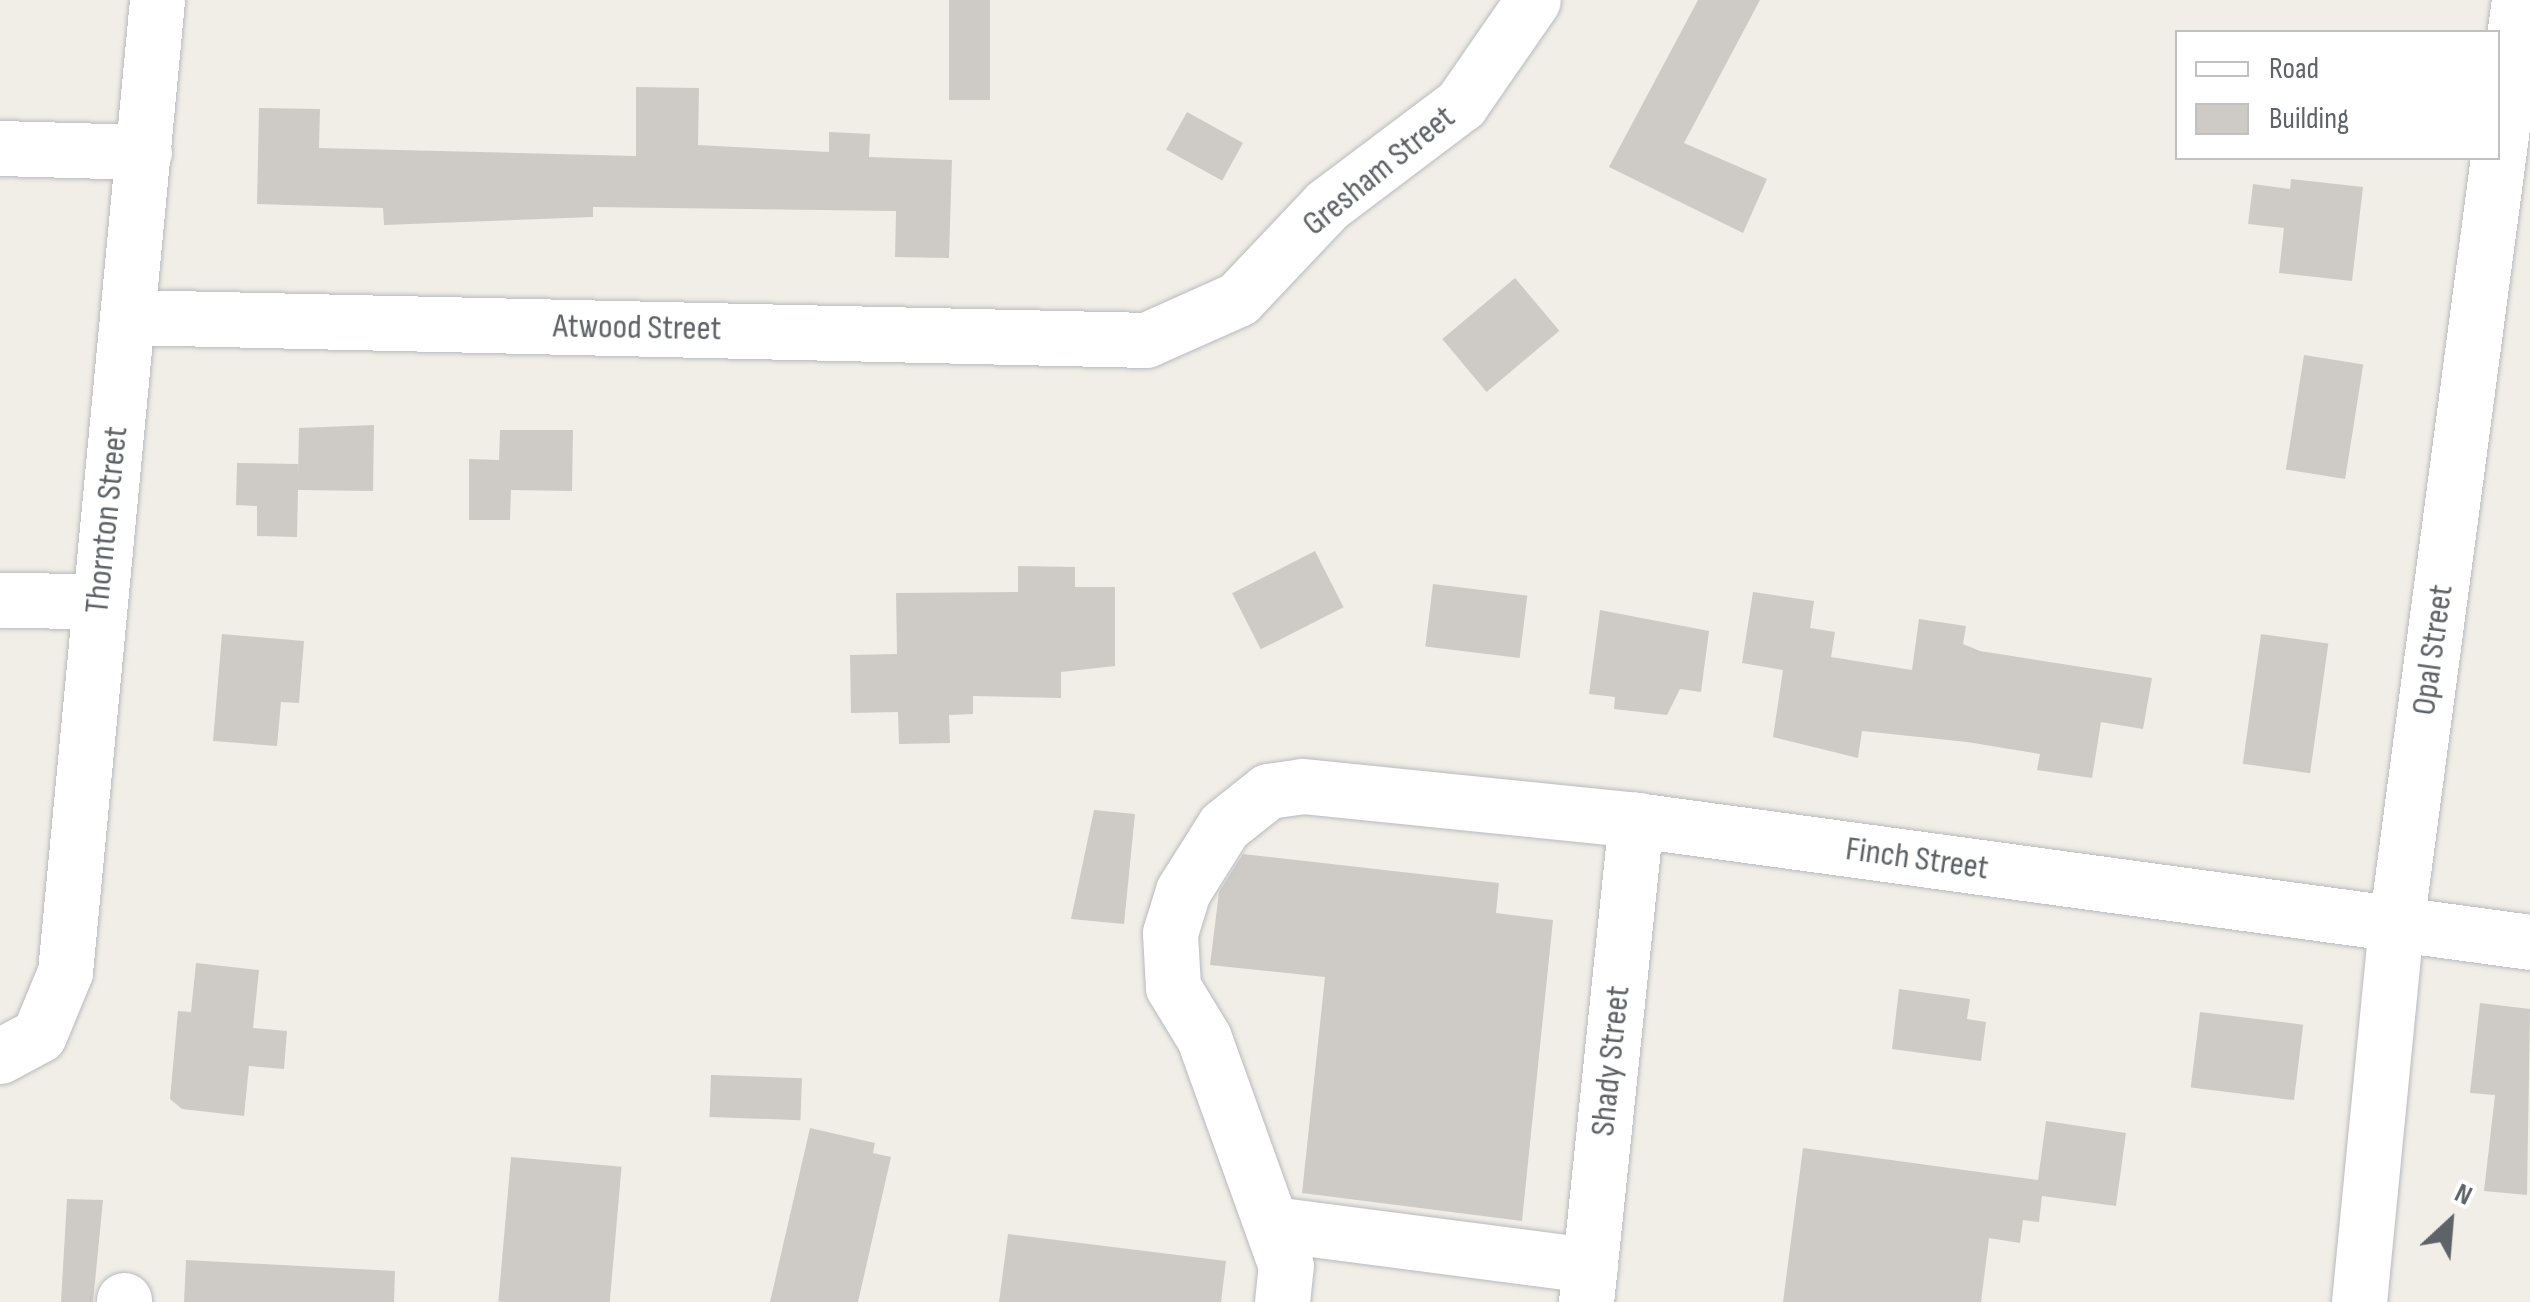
<!DOCTYPE html>
<style>
body{margin:0}
#map{position:relative;width:2530px;height:1302px;overflow:hidden;background:#f1eee7;font-family:"Sofia Sans Condensed",sans-serif}
div>[style]{position:absolute}
[style*='--x']{left:calc(var(--x)*1px);top:calc(var(--y)*1px);width:calc(var(--w)*1px);rotate:calc(var(--a)*1deg)}
.building>*{inset:0;background:#cecbc6;transform-origin:0 0}
.roads{filter:drop-shadow(0 0 2px #b7babe) drop-shadow(0 0 2px #b7babe)}
.minor>*{height:55px;margin:-27.5px;padding:0 27.5px;transform-origin:27.5px;border-radius:27.5px;background:#fff}
span{translate:-50% -50%;white-space:nowrap;text-align:center;line-height:1.15;-webkit-text-stroke:8px #fff;paint-order:stroke}
.street-label{font-size:35px;color:#5e6368}
.legend{position:absolute;left:2175px;top:30px;width:325px;height:130px;box-sizing:border-box;background:#fff;border:2px solid #bfc1c3;margin:0;padding:12px 18px;list-style:none;font-size:30px;color:#5e6368}
.legend li{display:flex;align-items:center;gap:20px;height:50px}
.legend b{width:50px;border:2px solid #bfc1c3}
.north{position:absolute;left:2400px;top:1172px;width:100px;height:100px;-webkit-text-stroke:8px #fff;paint-order:stroke;rotate:26deg;font-size:28px;font-weight:700;line-height:40px;text-align:center;color:#5e6368}
.north::after{content:'';display:block;margin:auto;width:35px;height:45px;background:#5e6368;clip-path:polygon(50% 0,100% 100%,50% 72%,0 100%)}
</style>
<div id="map">
<div class="building">
<div style="left:949px;top:0;width:41px;height:100px"></div>
<div style="clip-path:polygon(1698px 0,1760px 0,1684px 143px,1767px 179px,1743px 233px,1609px 167px)"></div>
<div style="clip-path:polygon(636px 87px,699px 88px,698px 145px,829px 152px,829px 132px,870px 134px,869px 157px,952px 160px,949px 258px,895px 257px,896px 211px,593px 207px,593px 217px,384px 225px,383px 208px,257px 204px,259px 108px,320px 109px,319px 148px,636px 156px)"></div>
<div style="left:1187px;top:112px;width:64px;height:43px;rotate:29deg"></div>
<div style="clip-path:polygon(2291px 179px,2363px 187px,2352px 281px,2279px 273px,2284px 228px,2248px 224px,2253px 184px,2290px 189px)"></div>
<div style="left:1515px;top:278px;width:69px;height:95px;rotate:50deg"></div>
<div style="left:2304px;top:355px;width:60px;height:116px;rotate:9deg"></div>
<div style="clip-path:polygon(374px 425px,373px 491px,298px 490px,297px 537px,257px 536px,257px 506px,236px 505px,237px 463px,298px 464px,298px 475px,299px 428px)"></div>
<div style="clip-path:polygon(500px 430px,573px 430px,572px 491px,511px 490px,510px 520px,469px 520px,469px 459px,499px 460px)"></div>
<div style="left:1315px;top:551px;width:63px;height:93px;rotate:63deg"></div>
<div style="clip-path:polygon(1018px 566px,1075px 567px,1075px 587px,1115px 587px,1115px 666px,1061px 672px,1061px 698px,973px 696px,973px 714px,949px 715px,950px 743px,899px 744px,898px 712px,851px 713px,850px 655px,897px 654px,896px 593px,1018px 592px)"></div>
<div style="left:1433px;top:584px;width:95px;height:63px;rotate:7deg"></div>
<div style="clip-path:polygon(1753px 592px,1814px 601px,1810px 628px,1835px 632px,1831px 657px,1912px 670px,1919px 619px,1966px 626px,1963px 644px,1980px 651px,2152px 678px,2143px 729px,2101px 722px,2092px 778px,2037px 770px,2040px 754px,1967px 742px,1862px 731px,1858px 758px,1773px 737px,1783px 670px,1742px 663px)"></div>
<div style="clip-path:polygon(1600px 610px,1709px 631px,1701px 692px,1680px 689px,1667px 715px,1614px 709px,1615px 697px,1589px 694px)"></div>
<div style="clip-path:polygon(222px 634px,304px 641px,299px 703px,281px 702px,277px 746px,213px 741px)"></div>
<div style="left:2261px;top:634px;width:68px;height:131px;rotate:8deg"></div>
<div style="clip-path:polygon(1094px 810px,1135px 814px,1124px 924px,1071px 919px)"></div>
<div style="clip-path:polygon(1243px 854px,1499px 883px,1496px 913px,1553px 920px,1522px 1221px,1302px 1193px,1325px 977px,1210px 965px,1219px 892px)"></div>
<div style="clip-path:polygon(196px 963px,259px 970px,253px 1028px,287px 1031px,284px 1069px,249px 1066px,244px 1116px,182px 1109px,170px 1099px,178px 1011px,191px 1012px)"></div>
<div style="clip-path:polygon(1899px 989px,1970px 999px,1967px 1019px,1986px 1022px,1981px 1061px,1892px 1049px)"></div>
<div style="clip-path:polygon(2480px 1003px,2530px 1009px,2527px 1195px,2484px 1191px,2495px 1095px,2470px 1093px)"></div>
<div style="left:2200px;top:1012px;width:104px;height:76px;rotate:7deg"></div>
<div style="left:711px;top:1075px;width:91px;height:42px;rotate:2deg"></div>
<div style="clip-path:polygon(2046px 1121px,2126px 1133px,2116px 1206px,2042px 1196px,2039px 1222px,2023px 1220px,2020px 1243px,1989px 1238px,1981px 1302px,1783px 1302px,1803px 1148px,2038px 1180px)"></div>
<div style="clip-path:polygon(810px 1128px,875px 1143px,873px 1153px,891px 1157px,858px 1302px,770px 1302px)"></div>
<div style="left:511px;top:1157px;width:111px;height:145px;rotate:5deg"></div>
<div style="clip-path:polygon(67px 1199px,103px 1200px,93px 1302px,61px 1302px)"></div>
<div style="clip-path:polygon(1008px 1234px,1226px 1261px,1221px 1302px,999px 1302px)"></div>
<div style="clip-path:polygon(186px 1260px,395px 1271px,394px 1302px,184px 1302px)"></div>
</div>
<div class="roads">
<div class="minor">
<div style="--x:0;--y:148;--w:144;--a:1.6"></div>
<div style="--x:128;--y:317;--w:1018;--a:1.29"></div>
<div style="--x:1146;--y:340;--w:101;--a:-24"></div>
<div style="--x:1238;--y:299;--w:129;--a:-46.6"></div>
<div style="--x:1327;--y:205;--w:168;--a:-37"></div>
<div style="--x:1461;--y:104;--w:126;--a:-55.3"></div>
<div style="--x:0;--y:600;--w:98;--a:0.6"></div>
<div style="--x:0;--y:1056;--w:44;--a:-28.3"></div>
<div style="--x:39;--y:1035;--w:68;--a:-67.6"></div>
<div style="--x:65;--y:972;--w:976;--a:-84.59"></div>
<div style="--x:1273;--y:1224;--w:320;--a:7.4"></div>
<div style="--x:124;--y:1302;--w:2;--a:-90"></div>
<div style="--x:1282;--y:1302;--w:36;--a:-84"></div>
<div style="--x:1286;--y:1266;--w:242;--a:-109.8"></div>
<div style="--x:1204;--y:1038;--w:60;--a:-121.3"></div>
<div style="--x:1173;--y:987;--w:54;--a:-93.2"></div>
<div style="--x:1170;--y:933;--w:44;--a:-72.8"></div>
<div style="--x:1183;--y:891;--w:77;--a:-57.8"></div>
<div style="--x:1224;--y:826;--w:56;--a:-38.5"></div>
<div style="--x:1268;--y:791;--w:34;--a:-8"></div>
<div style="--x:1302;--y:786;--w:336;--a:5.8"></div>
<div style="--x:1636;--y:820;--w:902;--a:7.77"></div>
<div style="--x:1586;--y:1302;--w:485;--a:-84.1"></div>
<div style="--x:2359;--y:1302;--w:379;--a:-84.4"></div>
<div style="--x:2396;--y:925;--w:933;--a:-82.43"></div>
</div>
</div>
<div class="street-label">
<span style="left:1379px;top:171px;rotate:-39deg">Gresham Street</span>
<span style="left:637px;top:328px;rotate:1deg">Atwood Street</span>
<span style="left:107px;top:520px;rotate:-84deg">Thornton Street</span>
<span style="left:2433px;top:650px;rotate:-82deg">Opal Street</span>
<span style="left:1917px;top:859px;rotate:8deg">Finch Street</span>
<span style="left:1611px;top:1061px;rotate:-84deg">Shady Street</span>
</div>
<ul class="legend">
<li><b style="height:12px;background:#fff"></b>Road</li>
<li><b style="height:28px;background:#cecbc6"></b>Building</li>
</ul>
<div class="north">N</div>
</div>
